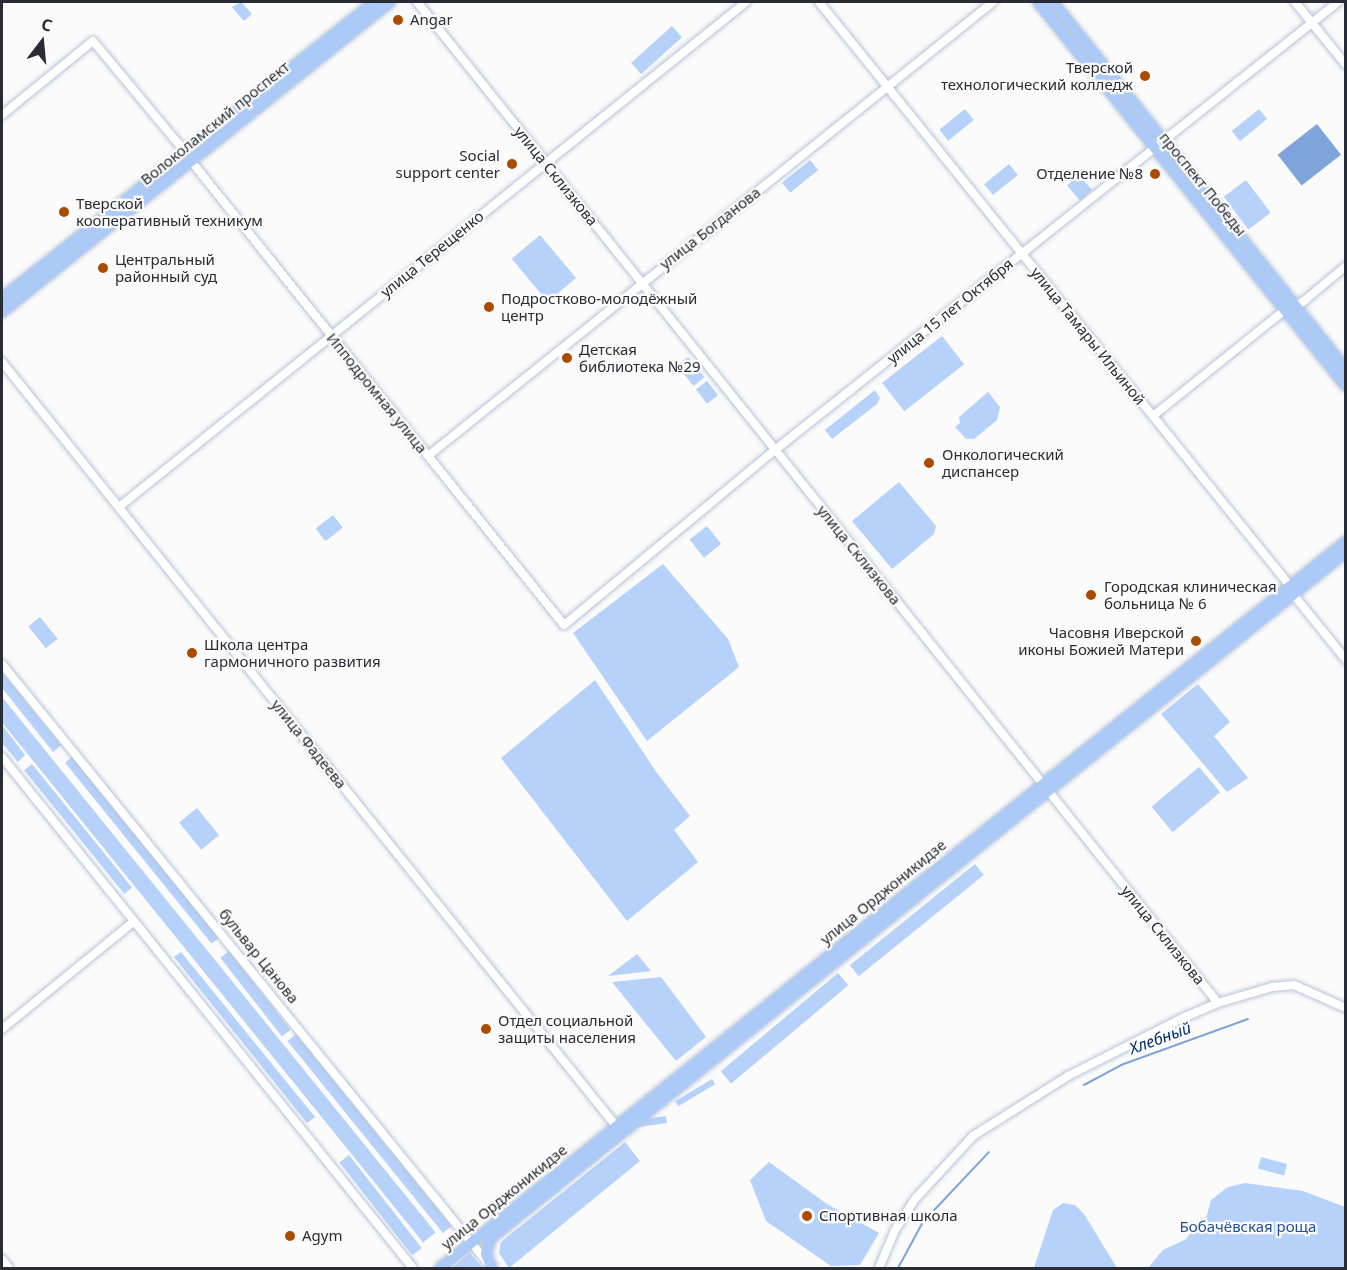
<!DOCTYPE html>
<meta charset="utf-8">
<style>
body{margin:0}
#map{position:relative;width:1347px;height:1270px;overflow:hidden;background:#fbfbfb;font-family:"Noto Sans",sans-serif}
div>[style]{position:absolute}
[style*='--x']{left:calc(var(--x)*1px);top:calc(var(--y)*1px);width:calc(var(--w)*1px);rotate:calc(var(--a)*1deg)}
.green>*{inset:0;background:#b6d1fa;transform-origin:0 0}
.water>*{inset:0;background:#7ea4dc;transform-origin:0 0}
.stream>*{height:2px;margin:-1px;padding:0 1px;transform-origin:1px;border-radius:1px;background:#7ea4dc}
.roads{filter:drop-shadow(0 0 2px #b7c4d8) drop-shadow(0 0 2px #b7c4d8)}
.minor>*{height:8px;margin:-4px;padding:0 4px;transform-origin:4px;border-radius:4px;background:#fff}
.major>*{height:10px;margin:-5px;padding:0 5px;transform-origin:5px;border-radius:5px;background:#accaf8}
.dots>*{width:16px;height:16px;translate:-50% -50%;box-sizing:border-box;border:3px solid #fbfbfb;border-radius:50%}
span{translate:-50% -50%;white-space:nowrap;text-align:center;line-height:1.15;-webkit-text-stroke:4.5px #fbfbfb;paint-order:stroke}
.poi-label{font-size:15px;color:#282d35}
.left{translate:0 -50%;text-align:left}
.right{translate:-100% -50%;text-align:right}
.street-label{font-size:15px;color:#282d35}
.park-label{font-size:15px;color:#235195}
.water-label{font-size:16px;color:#002d6e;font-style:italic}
.frame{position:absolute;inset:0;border:3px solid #282d35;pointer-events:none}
.north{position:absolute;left:12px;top:12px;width:60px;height:60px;-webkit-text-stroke:4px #fbfbfb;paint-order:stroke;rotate:16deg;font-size:16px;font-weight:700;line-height:24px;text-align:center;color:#282d35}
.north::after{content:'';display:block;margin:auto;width:21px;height:27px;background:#282d35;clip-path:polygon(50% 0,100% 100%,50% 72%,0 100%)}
</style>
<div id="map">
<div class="green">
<div style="clip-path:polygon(241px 2px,252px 14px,244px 21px,232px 7px)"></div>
<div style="left:672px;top:26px;width:15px;height:55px;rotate:48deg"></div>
<div style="left:965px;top:109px;width:14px;height:33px;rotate:51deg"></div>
<div style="left:1259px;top:109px;width:13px;height:35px;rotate:51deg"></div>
<div style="left:810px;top:160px;width:13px;height:36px;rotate:51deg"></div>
<div style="left:1009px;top:164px;width:14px;height:32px;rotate:51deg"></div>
<div style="left:1079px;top:175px;width:20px;height:16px;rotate:49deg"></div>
<div style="left:1246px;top:180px;width:41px;height:28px;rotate:53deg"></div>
<div style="left:540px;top:235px;width:56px;height:37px;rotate:50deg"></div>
<div style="left:942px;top:336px;width:36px;height:76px;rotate:52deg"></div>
<div style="left:688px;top:357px;width:26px;height:14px;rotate:51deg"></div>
<div style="left:707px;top:381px;width:18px;height:14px;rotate:52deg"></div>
<div style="clip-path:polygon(875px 390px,880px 398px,877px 404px,832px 439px,825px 430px)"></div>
<div style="clip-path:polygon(988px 392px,1000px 407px,997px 420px,974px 439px,966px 439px,955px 427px,960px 423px,959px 417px)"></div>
<div style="clip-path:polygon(899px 482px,936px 526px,934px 534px,892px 569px,852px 521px)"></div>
<div style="left:333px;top:515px;width:16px;height:22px;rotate:52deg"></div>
<div style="left:707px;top:526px;width:23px;height:22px;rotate:52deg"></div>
<div style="clip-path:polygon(663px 564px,728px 639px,739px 667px,647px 741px,573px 633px)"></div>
<div style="left:40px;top:617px;width:28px;height:15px;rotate:51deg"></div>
<div style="clip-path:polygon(2px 672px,61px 745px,53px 752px,2px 688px)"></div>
<div style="clip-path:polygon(595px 680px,657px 773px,690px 816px,674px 830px,698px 862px,627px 921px,501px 758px)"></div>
<div style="clip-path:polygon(1198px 684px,1230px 722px,1214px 736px,1248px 778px,1227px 792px,1161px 714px)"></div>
<div style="left:2px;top:697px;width:689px;height:16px;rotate:51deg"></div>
<div style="clip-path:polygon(2px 725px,25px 755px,18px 762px,2px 743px)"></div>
<div style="left:72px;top:757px;width:233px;height:9px;rotate:51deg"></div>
<div style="left:32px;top:764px;width:159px;height:10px;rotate:51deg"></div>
<div style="left:1199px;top:767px;width:33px;height:62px;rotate:50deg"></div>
<div style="left:197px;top:808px;width:35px;height:23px;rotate:51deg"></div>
<div style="left:975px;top:864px;width:14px;height:161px;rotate:51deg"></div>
<div style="left:229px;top:951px;width:100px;height:11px;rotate:52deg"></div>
<div style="clip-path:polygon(181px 952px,315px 1117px,307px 1123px,174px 957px)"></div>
<div style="clip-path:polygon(637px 954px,651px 971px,608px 976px)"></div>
<div style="left:838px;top:973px;width:16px;height:153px;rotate:50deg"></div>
<div style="clip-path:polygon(661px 977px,706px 1037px,676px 1061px,612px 982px)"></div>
<div style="left:296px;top:1034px;width:247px;height:11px;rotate:51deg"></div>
<div style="left:712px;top:1079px;width:6px;height:43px;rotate:59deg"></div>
<div style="left:666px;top:1116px;width:7px;height:38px;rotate:82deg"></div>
<div style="clip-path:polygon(625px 1142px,640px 1161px,509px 1268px,499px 1253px,501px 1242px)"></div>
<div style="left:349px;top:1155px;width:118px;height:12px;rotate:52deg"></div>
<div style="left:1261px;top:1157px;width:27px;height:12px;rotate:15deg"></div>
<div style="clip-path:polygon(769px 1162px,827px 1204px,879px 1233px,860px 1265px,831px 1266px,766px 1221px,750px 1180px)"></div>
<div style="clip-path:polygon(1245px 1183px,1303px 1191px,1345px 1207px,1345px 1268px,1148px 1268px,1163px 1250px,1186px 1239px,1202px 1217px,1205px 1223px,1211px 1200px,1228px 1187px)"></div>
<div style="clip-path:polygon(1063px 1203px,1075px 1205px,1084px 1214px,1117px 1268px,1034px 1268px,1053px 1210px)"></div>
<div style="clip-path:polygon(470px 1253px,483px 1268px,452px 1268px)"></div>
</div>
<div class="water">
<div style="left:1317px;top:124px;width:39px;height:50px;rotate:52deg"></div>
</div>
<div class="stream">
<div style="--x:1084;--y:1085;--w:42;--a:-28.4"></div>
<div style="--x:1121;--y:1065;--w:135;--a:-19.9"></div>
<div style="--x:898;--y:1268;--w:52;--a:-61.5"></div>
<div style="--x:923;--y:1222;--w:96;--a:-46.7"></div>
</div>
<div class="roads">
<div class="minor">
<div style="--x:417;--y:2;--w:1282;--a:51.33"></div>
<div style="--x:819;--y:2;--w:750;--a:51.11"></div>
<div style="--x:1295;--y:2;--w:81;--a:51"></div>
<div style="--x:2;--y:115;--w:117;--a:-39.1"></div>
<div style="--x:93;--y:41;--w:144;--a:50.3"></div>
<div style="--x:191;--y:161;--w:595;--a:51.2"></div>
<div style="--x:564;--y:625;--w:268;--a:-39.7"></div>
<div style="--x:770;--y:454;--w:726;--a:-38.51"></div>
<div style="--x:1295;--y:306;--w:10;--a:-29"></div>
<div style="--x:1304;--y:301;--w:55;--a:-39.8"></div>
<div style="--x:2;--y:362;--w:980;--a:51.21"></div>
<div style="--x:1153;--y:416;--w:169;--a:-38.8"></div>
<div style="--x:428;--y:456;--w:725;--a:-38.78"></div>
<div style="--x:119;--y:507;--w:805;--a:-38.85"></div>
<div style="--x:1293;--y:594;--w:85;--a:51.2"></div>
<div style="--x:2;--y:664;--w:770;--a:50.96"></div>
<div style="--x:2;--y:757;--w:656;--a:51.19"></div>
<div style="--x:2;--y:1029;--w:169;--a:-39.2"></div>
<div style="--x:2;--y:1259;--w:11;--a:52"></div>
<div style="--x:879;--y:1268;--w:41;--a:-67.2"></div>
<div style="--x:895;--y:1230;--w:38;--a:-57"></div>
<div style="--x:916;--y:1198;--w:84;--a:-47.4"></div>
<div style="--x:973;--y:1136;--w:112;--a:-32.3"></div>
<div style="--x:1068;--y:1076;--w:131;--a:-26.8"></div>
<div style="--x:1185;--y:1017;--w:36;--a:-23"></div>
<div style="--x:1218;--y:1003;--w:56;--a:-16.5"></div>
<div style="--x:1272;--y:987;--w:22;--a:-5"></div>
<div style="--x:1294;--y:985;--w:57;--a:23.9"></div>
</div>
<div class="major">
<div style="--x:1038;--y:2;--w:492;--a:51.3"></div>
<div style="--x:1053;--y:2;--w:470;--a:51.4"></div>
<div style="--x:2;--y:298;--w:475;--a:-38.5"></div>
<div style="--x:2;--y:312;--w:497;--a:-38.6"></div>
<div style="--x:440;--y:1268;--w:1162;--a:-38.74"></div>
<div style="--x:492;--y:1268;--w:15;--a:-113"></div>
<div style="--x:486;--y:1254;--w:17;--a:-73"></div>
<div style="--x:491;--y:1238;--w:1096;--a:-38.74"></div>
</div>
</div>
<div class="dots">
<div style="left:398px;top:20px;background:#aa4b00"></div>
<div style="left:1145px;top:76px;background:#aa4b00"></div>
<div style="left:512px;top:164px;background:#aa4b00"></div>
<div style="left:1155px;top:174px;background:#aa4b00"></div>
<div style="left:64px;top:212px;background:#aa4b00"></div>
<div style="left:103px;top:268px;background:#aa4b00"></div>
<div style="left:489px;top:307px;background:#aa4b00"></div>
<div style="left:567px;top:358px;background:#aa4b00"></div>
<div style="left:929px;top:463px;background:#aa4b00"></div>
<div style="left:1091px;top:595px;background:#aa4b00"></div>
<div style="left:1196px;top:641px;background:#aa4b00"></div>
<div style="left:192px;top:653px;background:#aa4b00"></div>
<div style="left:486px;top:1029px;background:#aa4b00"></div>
<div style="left:807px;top:1216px;background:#aa4b00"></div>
<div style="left:290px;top:1236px;background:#aa4b00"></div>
</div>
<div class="poi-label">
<span class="left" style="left:410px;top:20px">Angar</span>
<span class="right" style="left:1133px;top:76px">Тверской<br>технологический колледж</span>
<span class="right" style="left:500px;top:164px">Social<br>support center</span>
<span class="right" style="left:1143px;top:174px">Отделение №8</span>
<span class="left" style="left:76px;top:212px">Тверской<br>кооперативный техникум</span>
<span class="left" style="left:115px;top:268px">Центральный<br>районный суд</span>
<span class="left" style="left:501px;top:307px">Подростково-молодёжный<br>центр</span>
<span class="left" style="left:579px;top:358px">Детская<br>библиотека №29</span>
<span class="left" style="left:942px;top:463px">Онкологический<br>диспансер</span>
<span class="left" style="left:1104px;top:595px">Городская клиническая<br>больница № 6</span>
<span class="right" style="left:1184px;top:641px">Часовня Иверской<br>иконы Божией Матери</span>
<span class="left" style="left:204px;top:653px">Школа центра<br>гармоничного развития</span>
<span class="left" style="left:498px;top:1029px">Отдел социальной<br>защиты населения</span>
<span class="left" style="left:819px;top:1216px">Спортивная школа</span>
<span class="left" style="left:302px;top:1236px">Agym</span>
</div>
<div class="street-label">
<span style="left:215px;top:123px;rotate:-39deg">Волоколамский проспект</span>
<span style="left:556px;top:176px;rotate:51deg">улица Склизкова</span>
<span style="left:1203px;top:184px;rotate:51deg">проспект Победы</span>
<span style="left:710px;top:228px;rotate:-38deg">улица Богданова</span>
<span style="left:432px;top:254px;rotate:-39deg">улица Терещенко</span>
<span style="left:950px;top:311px;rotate:-39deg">улица 15 лет Октября</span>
<span style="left:1088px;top:336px;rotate:51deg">улица Тамары Ильиной</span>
<span style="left:377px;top:393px;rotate:51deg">Ипподромная улица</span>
<span style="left:859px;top:555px;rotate:51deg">улица Склизкова</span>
<span style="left:309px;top:744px;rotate:51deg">улица Фадеева</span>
<span style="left:883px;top:892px;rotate:-39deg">улица Орджоникидзе</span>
<span style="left:1163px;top:935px;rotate:51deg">улица Склизкова</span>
<span style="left:259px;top:956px;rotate:51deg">бульвар Цанова</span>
<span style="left:504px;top:1197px;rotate:-39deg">улица Орджоникидзе</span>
</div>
<div class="park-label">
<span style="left:1248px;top:1227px">Бобачёвская роща</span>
</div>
<div class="water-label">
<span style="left:1160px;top:1038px;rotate:-20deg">Хлебный</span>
</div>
<div class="frame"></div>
<div class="north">С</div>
</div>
